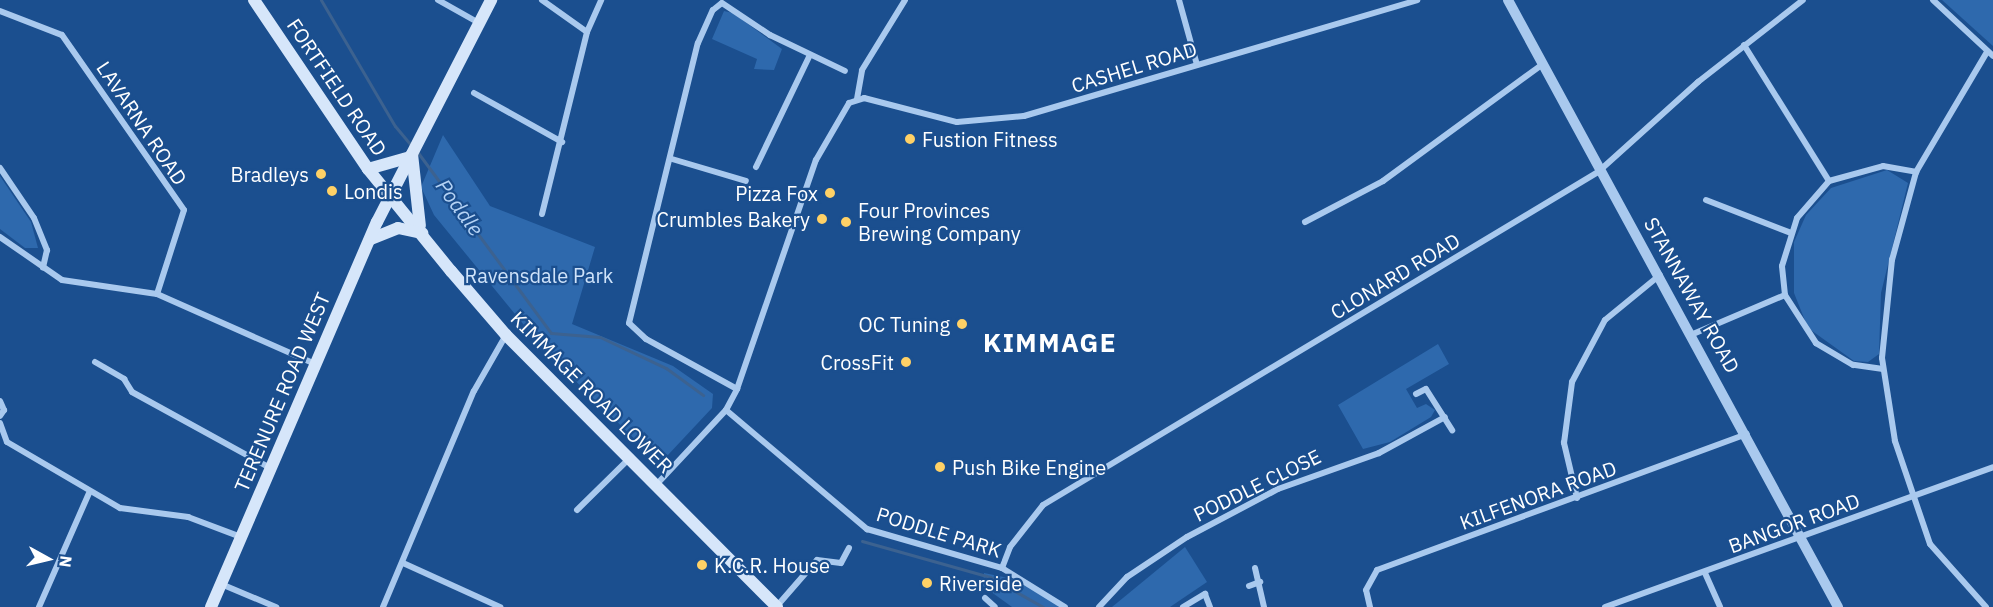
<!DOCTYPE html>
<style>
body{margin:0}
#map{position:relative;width:1993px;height:607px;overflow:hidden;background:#1b4f8f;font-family:"IBM Plex Sans",sans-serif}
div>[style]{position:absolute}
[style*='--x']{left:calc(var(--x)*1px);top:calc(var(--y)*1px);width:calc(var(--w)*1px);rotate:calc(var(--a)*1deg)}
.green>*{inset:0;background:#2e69ad}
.stream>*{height:3px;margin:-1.5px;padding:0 1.5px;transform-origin:1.5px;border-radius:1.5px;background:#3c6290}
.minor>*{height:6px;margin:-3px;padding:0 3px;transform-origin:3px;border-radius:3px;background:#a9c9ee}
.tertiary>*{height:10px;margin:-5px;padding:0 5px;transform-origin:5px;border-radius:5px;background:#a9c9ee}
.secondary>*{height:12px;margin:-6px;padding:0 6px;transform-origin:6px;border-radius:6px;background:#d6e6fa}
.dots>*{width:16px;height:16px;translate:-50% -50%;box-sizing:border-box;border:3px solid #1b4f8f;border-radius:50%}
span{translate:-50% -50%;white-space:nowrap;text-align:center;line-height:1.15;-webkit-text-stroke:4.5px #1b4f8f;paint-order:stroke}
.street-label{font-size:20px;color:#fff}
.poi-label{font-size:20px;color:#fff}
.left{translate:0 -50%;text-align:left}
.right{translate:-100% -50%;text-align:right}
.park-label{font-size:20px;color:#cfe3fa}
.water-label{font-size:21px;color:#b5d3f5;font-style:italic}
.district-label{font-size:26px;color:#fff;font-weight:700;letter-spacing:1.5px}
.north{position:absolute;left:18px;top:529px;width:60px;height:60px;-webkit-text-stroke:4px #1b4f8f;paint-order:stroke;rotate:98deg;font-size:16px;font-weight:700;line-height:24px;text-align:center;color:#fff}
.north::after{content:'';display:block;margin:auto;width:21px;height:27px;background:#fff;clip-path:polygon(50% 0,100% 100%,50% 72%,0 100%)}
</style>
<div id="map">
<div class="green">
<div style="clip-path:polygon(1942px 0,1993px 0,1993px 46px)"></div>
<div style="clip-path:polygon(724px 11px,733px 13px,782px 49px,774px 70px,754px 69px,757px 59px,712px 39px)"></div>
<div style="clip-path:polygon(443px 135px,490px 206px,595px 247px,572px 324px,673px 366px,713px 394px,712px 408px,667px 456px,651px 455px,546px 352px,434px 215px,421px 187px)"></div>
<div style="clip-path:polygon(1887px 170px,1908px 183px,1881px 293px,1879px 354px,1868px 362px,1854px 361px,1808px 328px,1794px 293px,1794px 242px,1806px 215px,1831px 188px)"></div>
<div style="clip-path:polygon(0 176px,31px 222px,38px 248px,25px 248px,0 229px)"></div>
<div style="clip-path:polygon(1438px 344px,1449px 364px,1406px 389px,1417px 408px,1426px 404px,1435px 410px,1431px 417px,1390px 442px,1363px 449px,1338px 405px)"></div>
<div style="clip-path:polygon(1185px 547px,1207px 582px,1170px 607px,1112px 607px)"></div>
<div style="clip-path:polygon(984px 573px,1023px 581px,1063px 607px,1012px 607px,983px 586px)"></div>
</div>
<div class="stream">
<div style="--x:321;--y:0;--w:146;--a:59.6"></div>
<div style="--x:395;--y:126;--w:26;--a:50"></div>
<div style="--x:416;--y:150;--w:227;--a:53.6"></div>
<div style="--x:551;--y:333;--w:49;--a:4.7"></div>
<div style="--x:600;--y:337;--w:73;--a:25.2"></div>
<div style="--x:666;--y:368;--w:46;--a:36.1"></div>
<div style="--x:862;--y:541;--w:133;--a:15.7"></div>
<div style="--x:990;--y:577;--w:61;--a:29.5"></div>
</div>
<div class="minor">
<div style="--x:438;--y:0;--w:47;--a:29.3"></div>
<div style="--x:542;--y:0;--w:55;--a:35.4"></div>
<div style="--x:1179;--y:0;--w:67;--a:74.5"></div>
<div style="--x:1933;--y:0;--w:82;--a:43"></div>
<div style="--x:0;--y:11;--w:66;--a:21.2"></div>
<div style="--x:62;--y:35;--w:213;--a:55.1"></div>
<div style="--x:184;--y:210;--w:88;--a:107.8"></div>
<div style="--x:1744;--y:45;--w:160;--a:58"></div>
<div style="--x:474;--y:93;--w:101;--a:29.1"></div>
<div style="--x:857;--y:99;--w:29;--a:-80"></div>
<div style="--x:862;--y:70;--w:82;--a:-58.4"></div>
<div style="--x:672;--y:159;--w:77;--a:16.6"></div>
<div style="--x:756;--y:167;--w:124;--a:-64.3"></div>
<div style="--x:0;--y:168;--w:60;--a:55.8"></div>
<div style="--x:34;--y:218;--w:35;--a:68"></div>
<div style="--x:47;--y:250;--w:18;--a:103"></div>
<div style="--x:1706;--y:200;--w:91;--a:21.2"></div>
<div style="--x:542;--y:214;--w:187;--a:-76.1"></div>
<div style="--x:587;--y:32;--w:35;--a:-66"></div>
<div style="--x:1305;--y:222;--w:88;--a:-27.7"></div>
<div style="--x:1383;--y:181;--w:198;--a:-36.2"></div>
<div style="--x:0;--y:237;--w:75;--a:34.7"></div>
<div style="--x:62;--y:280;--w:96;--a:8.4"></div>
<div style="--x:157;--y:294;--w:173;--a:23.9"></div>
<div style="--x:1693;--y:334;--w:100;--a:-23"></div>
<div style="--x:95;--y:362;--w:34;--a:30"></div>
<div style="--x:124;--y:379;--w:15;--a:58"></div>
<div style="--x:132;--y:392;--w:158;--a:28.8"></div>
<div style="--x:1883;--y:369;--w:30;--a:-172"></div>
<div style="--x:1853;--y:365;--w:43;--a:-149.3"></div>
<div style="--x:1816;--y:343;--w:57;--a:-122.9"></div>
<div style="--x:1785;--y:295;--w:29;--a:-96"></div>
<div style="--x:1782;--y:266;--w:50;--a:-72.6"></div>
<div style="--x:1797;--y:218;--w:49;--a:-49.1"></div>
<div style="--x:1829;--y:181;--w:56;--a:-15.5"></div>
<div style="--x:1883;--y:166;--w:34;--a:10"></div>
<div style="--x:737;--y:389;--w:104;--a:-151.2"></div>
<div style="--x:646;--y:339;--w:23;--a:-137"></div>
<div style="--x:629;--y:323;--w:288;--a:-76.2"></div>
<div style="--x:698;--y:43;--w:36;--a:-66"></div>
<div style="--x:713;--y:10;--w:11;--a:-38"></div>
<div style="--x:722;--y:3;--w:58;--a:33.7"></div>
<div style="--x:770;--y:35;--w:83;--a:25.6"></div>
<div style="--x:1416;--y:394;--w:11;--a:-27"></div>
<div style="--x:1426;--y:389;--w:49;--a:57.6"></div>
<div style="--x:0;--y:401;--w:10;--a:66"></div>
<div style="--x:4;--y:410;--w:7;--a:124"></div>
<div style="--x:726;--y:410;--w:185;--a:40.2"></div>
<div style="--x:867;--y:529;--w:141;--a:16.1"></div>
<div style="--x:1002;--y:568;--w:74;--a:31.8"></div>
<div style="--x:0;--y:423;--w:20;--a:70"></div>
<div style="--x:7;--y:442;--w:131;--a:30.3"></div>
<div style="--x:120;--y:508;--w:69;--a:7.5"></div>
<div style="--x:188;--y:517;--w:57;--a:20.7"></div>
<div style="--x:657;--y:484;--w:101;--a:-47"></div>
<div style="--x:726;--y:410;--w:24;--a:-62"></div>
<div style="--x:737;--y:389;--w:242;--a:-71"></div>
<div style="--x:816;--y:160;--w:66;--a:-59.9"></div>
<div style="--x:849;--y:103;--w:16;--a:-18"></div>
<div style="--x:864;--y:98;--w:96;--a:14.5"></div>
<div style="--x:957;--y:122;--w:67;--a:-5.1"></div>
<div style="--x:1024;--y:116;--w:410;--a:-16.4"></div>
<div style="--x:1577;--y:498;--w:57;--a:-103.3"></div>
<div style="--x:1564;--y:443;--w:62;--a:-82.5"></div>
<div style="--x:1572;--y:382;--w:70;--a:-62"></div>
<div style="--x:1605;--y:320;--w:71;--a:-39.3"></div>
<div style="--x:577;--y:510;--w:76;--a:-44.5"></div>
<div style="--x:403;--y:563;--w:107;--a:24.4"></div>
<div style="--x:1002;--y:568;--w:22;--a:-69"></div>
<div style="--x:1010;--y:547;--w:53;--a:-51.8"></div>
<div style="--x:1043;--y:505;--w:647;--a:-30.96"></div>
<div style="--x:1598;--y:172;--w:135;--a:-42"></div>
<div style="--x:1698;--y:82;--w:133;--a:-38"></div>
<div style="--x:1255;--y:568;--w:40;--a:77"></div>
<div style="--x:1705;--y:573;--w:37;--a:66"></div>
<div style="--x:221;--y:584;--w:60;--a:22.7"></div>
<div style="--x:1249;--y:586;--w:12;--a:-20"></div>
<div style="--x:985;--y:598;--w:13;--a:42"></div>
<div style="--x:777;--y:606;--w:61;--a:-49"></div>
<div style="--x:817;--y:560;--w:24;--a:7"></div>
<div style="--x:841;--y:563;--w:17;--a:-62"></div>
<div style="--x:39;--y:607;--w:124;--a:-66.3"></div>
<div style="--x:383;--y:607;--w:234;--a:-67.2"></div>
<div style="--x:474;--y:391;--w:64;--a:-60.3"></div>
<div style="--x:1099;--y:607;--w:41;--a:-47"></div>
<div style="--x:1127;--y:577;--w:72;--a:-33.7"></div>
<div style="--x:1187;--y:537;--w:103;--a:-27.8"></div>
<div style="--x:1278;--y:489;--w:107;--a:-19.6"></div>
<div style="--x:1379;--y:453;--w:75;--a:-28.6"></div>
<div style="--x:1183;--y:607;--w:26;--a:-31"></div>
<div style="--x:1205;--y:594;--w:14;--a:69"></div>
<div style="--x:1370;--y:607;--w:17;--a:-103"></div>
<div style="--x:1366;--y:590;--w:23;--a:-61"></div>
<div style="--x:1377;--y:570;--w:394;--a:-20.2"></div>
<div style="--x:1605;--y:607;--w:412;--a:-19.8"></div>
<div style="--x:1986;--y:607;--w:84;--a:-131.6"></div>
<div style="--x:1930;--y:544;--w:109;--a:-108.8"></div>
<div style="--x:1895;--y:441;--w:84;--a:-98.9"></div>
<div style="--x:1882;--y:358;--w:99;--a:-84.2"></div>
<div style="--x:1892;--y:260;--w:91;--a:-74.7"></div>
<div style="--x:1916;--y:172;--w:139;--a:-59.4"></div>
</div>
<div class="tertiary">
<div style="--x:1508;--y:0;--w:691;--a:61.47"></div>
</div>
<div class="secondary">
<div style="--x:254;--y:0;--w:204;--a:56"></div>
<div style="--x:368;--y:169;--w:132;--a:50.9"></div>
<div style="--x:451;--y:271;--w:84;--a:49.3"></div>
<div style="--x:506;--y:335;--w:384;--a:45.1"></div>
<div style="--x:412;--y:154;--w:72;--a:83.7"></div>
<div style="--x:368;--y:169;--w:44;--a:-15.9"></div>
<div style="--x:371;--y:239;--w:29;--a:-22"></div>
<div style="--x:398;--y:228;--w:25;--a:12"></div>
<div style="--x:211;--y:607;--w:419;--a:-66.7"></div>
<div style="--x:377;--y:222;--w:250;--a:-62.8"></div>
</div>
<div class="dots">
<div style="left:910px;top:139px;background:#ffd166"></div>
<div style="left:321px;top:174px;background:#ffd166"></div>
<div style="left:332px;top:191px;background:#ffd166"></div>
<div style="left:830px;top:193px;background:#ffd166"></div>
<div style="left:822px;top:219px;background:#ffd166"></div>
<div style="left:846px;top:222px;background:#ffd166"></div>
<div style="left:962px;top:324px;background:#ffd166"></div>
<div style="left:906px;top:362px;background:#ffd166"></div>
<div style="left:940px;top:467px;background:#ffd166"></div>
<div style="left:702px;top:565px;background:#ffd166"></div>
<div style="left:927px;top:583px;background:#ffd166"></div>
</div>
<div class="street-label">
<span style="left:1134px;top:67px;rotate:-17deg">CASHEL ROAD</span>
<span style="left:337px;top:87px;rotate:56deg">FORTFIELD ROAD</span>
<span style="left:142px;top:123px;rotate:56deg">LAVARNA ROAD</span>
<span style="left:1395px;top:276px;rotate:-31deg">CLONARD ROAD</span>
<span style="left:1692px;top:295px;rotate:61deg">STANNAWAY ROAD</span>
<span style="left:282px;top:392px;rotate:-67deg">TERENURE ROAD WEST</span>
<span style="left:592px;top:392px;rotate:45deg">KIMMAGE ROAD LOWER</span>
<span style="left:1257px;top:485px;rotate:-26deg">PODDLE CLOSE</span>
<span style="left:1538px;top:495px;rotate:-20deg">KILFENORA ROAD</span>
<span style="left:1794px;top:523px;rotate:-20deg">BANGOR ROAD</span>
<span style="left:939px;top:532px;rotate:17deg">PODDLE PARK</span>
</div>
<div class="poi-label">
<span class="left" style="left:922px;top:139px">Fustion Fitness</span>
<span class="right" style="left:309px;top:174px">Bradleys</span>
<span class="left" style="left:344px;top:191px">Londis</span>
<span class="right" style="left:818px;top:193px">Pizza Fox</span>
<span class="left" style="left:858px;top:222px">Four Provinces<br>Brewing Company</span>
<span class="right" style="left:810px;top:219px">Crumbles Bakery</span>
<span class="right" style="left:950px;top:324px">OC Tuning</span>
<span class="right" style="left:894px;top:362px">CrossFit</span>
<span class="left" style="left:952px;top:467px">Push Bike Engine</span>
<span class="left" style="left:714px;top:565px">K.C.R. House</span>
<span class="left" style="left:939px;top:583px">Riverside</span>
</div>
<div class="park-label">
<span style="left:539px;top:275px">Ravensdale Park</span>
</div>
<div class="water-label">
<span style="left:460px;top:207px;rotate:54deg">Poddle</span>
</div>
<div class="district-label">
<span style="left:1050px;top:343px">KIMMAGE</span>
</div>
<div class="north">N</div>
</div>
